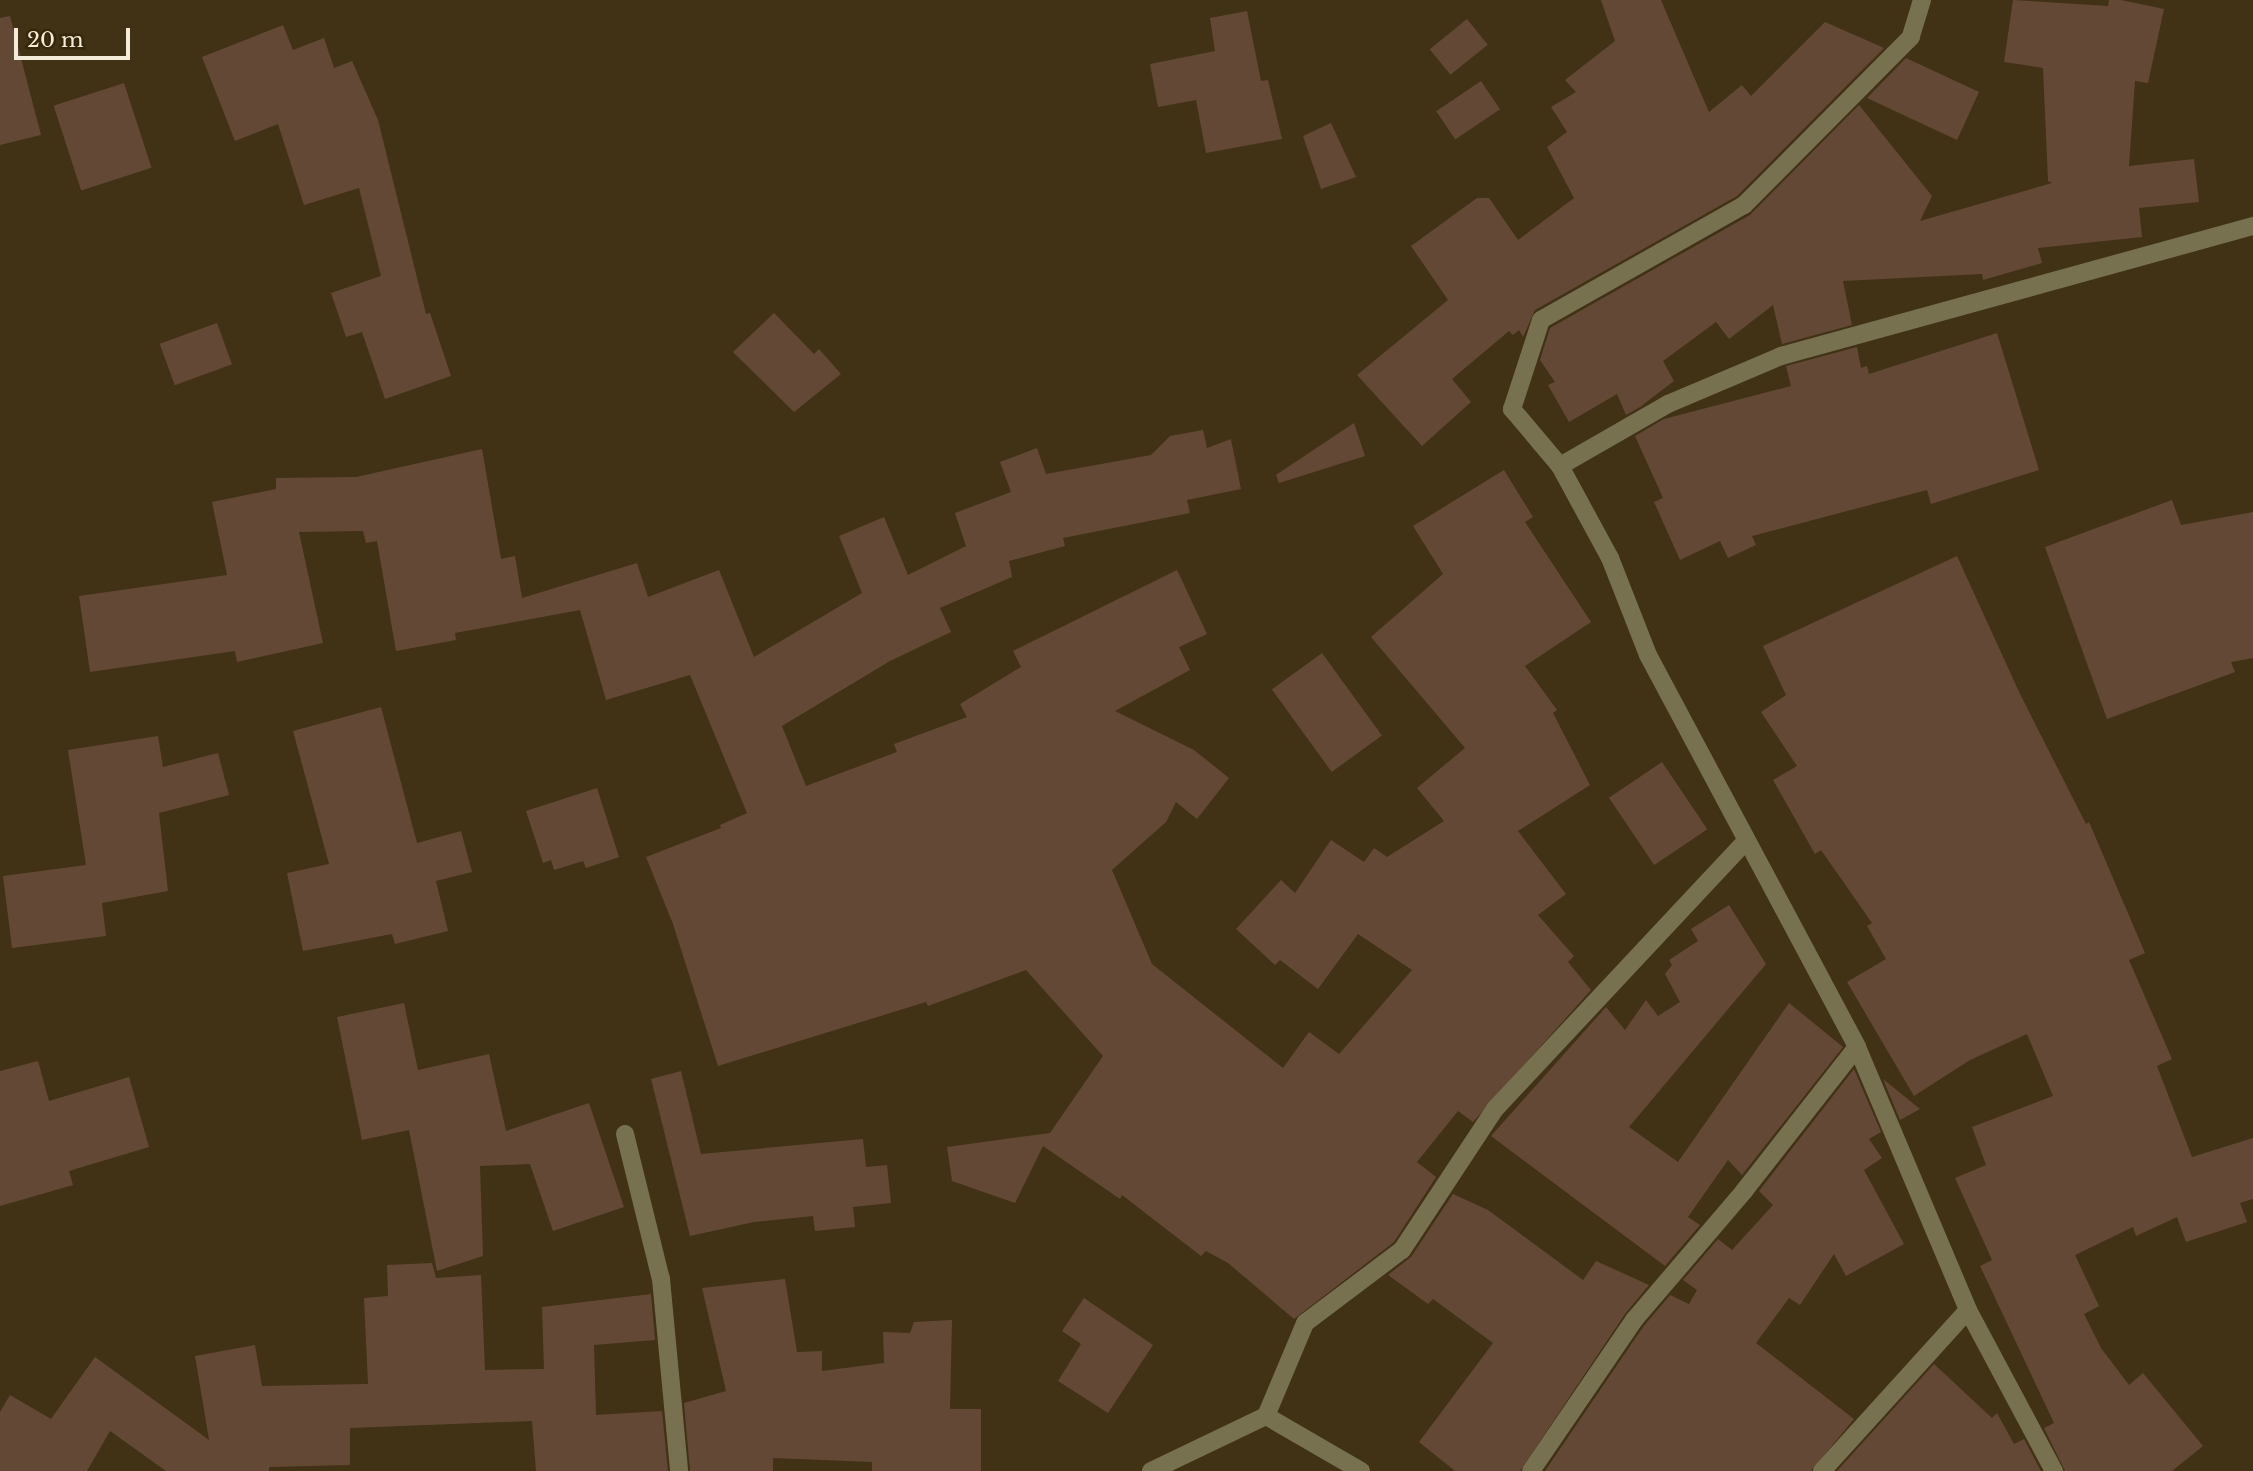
<!DOCTYPE html>
<style>
body{margin:0}
#map{position:relative;width:2253px;height:1471px;overflow:hidden;background:#413115;font-family:"Libre Baskerville",serif}
div>[style]{position:absolute}
[style*='--x']{left:calc(var(--x)*1px);top:calc(var(--y)*1px);width:calc(var(--w)*1px);rotate:calc(var(--a)*1deg)}
.building>*{inset:0;background:#634935;transform-origin:0 0}
.minor>*{height:18px;margin:-9px;padding:0 9px;transform-origin:9px;border-radius:9px;background:#777150}
span{translate:-50% -50%;white-space:nowrap;text-align:center;line-height:1.15;-webkit-text-stroke:7px #36270b;paint-order:stroke}
.scale{position:absolute;left:14px;top:28px;width:116px;height:32px;box-sizing:border-box;border:4px solid #f5ebdb;border-top:0;padding-left:9px;font-size:21px;line-height:24px;white-space:nowrap;color:#f5ebdb;-webkit-text-stroke:5px #36270b;paint-order:stroke}
</style>
<div id="map">
<div class="building">
<div style="clip-path:polygon(1601px 0,1661px 0,1709px 112px,1742px 85px,1751px 96px,1825px 22px,1884px 48px,1737px 196px,1535px 310px,1523px 337px,1519px 330px,1513px 335px,1509px 331px,1452px 379px,1471px 402px,1422px 446px,1357px 375px,1448px 300px,1411px 246px,1477px 198px,1489px 198px,1518px 240px,1574px 198px,1547px 147px,1567px 132px,1551px 107px,1576px 92px,1565px 80px,1615px 41px)"></div>
<div style="clip-path:polygon(2013px 0,2108px 6px,2109px 0,2121px 0,2164px 9px,2148px 83px,2135px 81px,2129px 166px,2194px 159px,2199px 202px,2139px 208px,2142px 237px,2038px 248px,2042px 263px,1983px 280px,1982px 274px,1843px 281px,1852px 325px,1782px 344px,1773px 305px,1729px 339px,1716px 322px,1663px 361px,1674px 381px,1640px 407px,1626px 415px,1617px 394px,1569px 422px,1548px 385px,1555px 382px,1540px 360px,1550px 328px,1750px 215px,1859px 105px,1932px 196px,1920px 221px,2052px 183px,2048px 181px,2043px 68px,2004px 62px)"></div>
<div style="clip-path:polygon(1247px 11px,1261px 81px,1268px 80px,1282px 139px,1206px 153px,1196px 100px,1158px 107px,1150px 64px,1215px 51px,1210px 18px)"></div>
<div style="clip-path:polygon(10px 16px,41px 135px,0 145px,0 18px)"></div>
<div style="left:1467px;top:19px;width:33px;height:48px;rotate:51deg"></div>
<div style="clip-path:polygon(283px 25px,293px 50px,324px 38px,334px 68px,352px 61px,378px 120px,426px 314px,430px 313px,451px 376px,385px 399px,362px 332px,346px 337px,331px 293px,381px 276px,359px 188px,304px 205px,278px 124px,235px 141px,202px 57px)"></div>
<div style="clip-path:polygon(1906px 58px,1979px 92px,1957px 140px,1867px 98px)"></div>
<div style="left:1481px;top:81px;width:34px;height:54px;rotate:56deg"></div>
<div style="left:124px;top:83px;width:89px;height:74px;rotate:72deg"></div>
<div style="clip-path:polygon(1331px 123px,1356px 177px,1321px 189px,1303px 136px)"></div>
<div style="clip-path:polygon(774px 313px,814px 354px,819px 349px,841px 374px,794px 412px,733px 352px)"></div>
<div style="left:217px;top:323px;width:44px;height:61px;rotate:70deg"></div>
<div style="clip-path:polygon(1997px 333px,2039px 470px,1931px 504px,1927px 490px,1752px 536px,1756px 545px,1728px 558px,1720px 541px,1680px 560px,1654px 502px,1663px 498px,1635px 436px,1664px 419px,1791px 386px,1786px 366px,1857px 347px,1861px 368px,1867px 366px,1869px 374px)"></div>
<div style="clip-path:polygon(1354px 423px,1365px 456px,1279px 483px,1276px 475px)"></div>
<div style="clip-path:polygon(1203px 430px,1207px 448px,1231px 439px,1241px 489px,1187px 500px,1190px 513px,1063px 538px,1065px 546px,1009px 561px,1012px 577px,940px 608px,951px 632px,890px 661px,782px 726px,806px 786px,897px 752px,894px 744px,967px 717px,960px 704px,1021px 667px,1013px 651px,1177px 570px,1207px 634px,1179px 647px,1190px 670px,1115px 711px,1194px 750px,1229px 778px,1197px 819px,1176px 802px,1166px 822px,1112px 870px,1152px 964px,1283px 1068px,1309px 1032px,1339px 1054px,1412px 970px,1358px 934px,1318px 989px,1280px 960px,1275px 965px,1236px 929px,1281px 880px,1295px 893px,1331px 840px,1364px 862px,1374px 848px,1387px 857px,1444px 821px,1417px 788px,1465px 748px,1371px 637px,1443px 574px,1413px 526px,1504px 470px,1533px 517px,1525px 522px,1591px 622px,1525px 666px,1557px 710px,1553px 713px,1590px 785px,1518px 831px,1566px 894px,1538px 915px,1574px 956px,1568px 962px,1591px 990px,1473px 1122px,1458px 1111px,1417px 1162px,1436px 1177px,1394px 1242px,1294px 1319px,1228px 1263px,1206px 1251px,1201px 1256px,1122px 1195px,1120px 1199px,1043px 1146px,1015px 1203px,952px 1181px,947px 1147px,1050px 1133px,1103px 1056px,1026px 970px,928px 1006px,926px 1002px,718px 1066px,673px 924px,646px 857px,721px 828px,720px 825px,747px 813px,690px 675px,606px 700px,580px 610px,455px 633px,456px 640px,396px 651px,377px 541px,366px 543px,363px 531px,299px 532px,323px 643px,237px 662px,235px 651px,90px 672px,79px 596px,227px 575px,212px 502px,276px 489px,276px 478px,356px 477px,482px 449px,501px 559px,515px 556px,522px 598px,637px 563px,648px 597px,719px 570px,754px 657px,862px 593px,839px 536px,884px 517px,908px 575px,966px 546px,955px 513px,1011px 492px,1000px 462px,1037px 448px,1046px 474px,1151px 455px,1170px 436px)"></div>
<div style="clip-path:polygon(2172px 500px,2181px 525px,2253px 512px,2253px 658px,2231px 662px,2235px 672px,2107px 719px,2045px 547px)"></div>
<div style="clip-path:polygon(1957px 556px,2020px 694px,2086px 824px,2089px 822px,2145px 953px,2129px 960px,2172px 1059px,2157px 1066px,2192px 1157px,2253px 1138px,2253px 1199px,2240px 1203px,2247px 1222px,2186px 1242px,2177px 1217px,2136px 1236px,2133px 1227px,2075px 1255px,2099px 1306px,2084px 1314px,2101px 1348px,2129px 1385px,2143px 1373px,2203px 1446px,2172px 1471px,2065px 1471px,2044px 1428px,2054px 1423px,1980px 1266px,1992px 1260px,1955px 1178px,1986px 1165px,1972px 1127px,2053px 1096px,2027px 1034px,1970px 1060px,1914px 1096px,1847px 982px,1886px 959px,1867px 926px,1872px 923px,1821px 850px,1815px 854px,1773px 780px,1797px 766px,1761px 712px,1786px 695px,1763px 646px)"></div>
<div style="left:1322px;top:653px;width:102px;height:62px;rotate:54deg"></div>
<div style="clip-path:polygon(381px 707px,417px 843px,461px 831px,472px 872px,436px 881px,448px 931px,395px 944px,392px 934px,303px 951px,287px 873px,329px 864px,293px 731px)"></div>
<div style="clip-path:polygon(158px 736px,163px 767px,218px 753px,229px 795px,159px 813px,168px 891px,102px 903px,106px 936px,12px 948px,3px 876px,86px 865px,68px 750px)"></div>
<div style="left:1662px;top:762px;width:81px;height:64px;rotate:56deg"></div>
<div style="clip-path:polygon(597px 788px,619px 857px,586px 868px,583px 861px,554px 870px,551px 860px,543px 863px,526px 811px)"></div>
<div style="clip-path:polygon(1729px 905px,1766px 964px,1629px 1127px,1678px 1162px,1789px 1003px,1843px 1047px,1742px 1175px,1728px 1160px,1688px 1217px,1700px 1225px,1665px 1266px,1491px 1136px,1606px 1007px,1625px 1030px,1646px 1000px,1658px 1016px,1680px 1002px,1665px 974px,1672px 965px,1669px 960px,1698px 941px,1691px 929px)"></div>
<div style="clip-path:polygon(404px 1003px,418px 1070px,489px 1054px,506px 1131px,589px 1103px,624px 1207px,553px 1231px,530px 1164px,480px 1166px,483px 1256px,437px 1271px,409px 1130px,362px 1140px,337px 1017px)"></div>
<div style="clip-path:polygon(38px 1061px,49px 1101px,129px 1077px,149px 1147px,69px 1171px,73px 1185px,0 1206px,0 1071px)"></div>
<div style="clip-path:polygon(1854px 1069px,1881px 1132px,1869px 1139px,1882px 1158px,1864px 1170px,1904px 1244px,1846px 1276px,1834px 1254px,1800px 1305px,1789px 1298px,1756px 1343px,1854px 1419px,1811px 1471px,1545px 1471px,1643px 1327px,1670px 1295px,1689px 1304px,1697px 1290px,1683px 1280px,1718px 1239px,1732px 1250px,1773px 1205px,1759px 1191px)"></div>
<div style="clip-path:polygon(681px 1071px,701px 1154px,863px 1139px,866px 1167px,887px 1165px,891px 1203px,853px 1207px,855px 1227px,815px 1231px,813px 1216px,754px 1222px,690px 1236px,651px 1079px)"></div>
<div style="clip-path:polygon(1883px 1079px,1920px 1109px,1900px 1120px)"></div>
<div style="clip-path:polygon(1453px 1194px,1488px 1210px,1583px 1280px,1596px 1261px,1649px 1285px,1625px 1314px,1520px 1471px,1455px 1471px,1419px 1442px,1493px 1343px,1433px 1299px,1428px 1304px,1388px 1275px,1411px 1257px)"></div>
<div style="clip-path:polygon(432px 1263px,436px 1278px,481px 1275px,485px 1370px,544px 1369px,542px 1307px,651px 1294px,655px 1340px,594px 1345px,596px 1415px,662px 1411px,668px 1471px,536px 1471px,532px 1421px,350px 1428px,350px 1465px,269px 1467px,269px 1471px,166px 1471px,110px 1431px,87px 1471px,0 1471px,0 1412px,10px 1395px,51px 1419px,95px 1357px,209px 1440px,195px 1356px,255px 1345px,262px 1386px,368px 1384px,364px 1298px,388px 1296px,387px 1265px)"></div>
<div style="clip-path:polygon(785px 1279px,797px 1352px,822px 1351px,822px 1371px,884px 1363px,883px 1332px,910px 1333px,914px 1322px,952px 1320px,950px 1409px,981px 1409px,981px 1471px,872px 1471px,872px 1462px,773px 1458px,773px 1471px,690px 1471px,684px 1403px,726px 1391px,702px 1288px)"></div>
<div style="clip-path:polygon(1084px 1298px,1153px 1345px,1108px 1413px,1058px 1381px,1081px 1344px,1062px 1331px)"></div>
<div style="clip-path:polygon(1934px 1364px,1992px 1418px,1997px 1413px,2014px 1444px,2024px 1439px,2041px 1471px,1837px 1471px)"></div>
</div>
<div class="minor">
<div style="--x:1922;--y:0;--w:39;--a:107"></div>
<div style="--x:1911;--y:37;--w:237;--a:134.8"></div>
<div style="--x:1744;--y:205;--w:233;--a:150.5"></div>
<div style="--x:1541;--y:320;--w:94;--a:108"></div>
<div style="--x:1512;--y:409;--w:75;--a:49.9"></div>
<div style="--x:1560;--y:466;--w:105;--a:61.5"></div>
<div style="--x:1610;--y:558;--w:104;--a:68.6"></div>
<div style="--x:1648;--y:655;--w:444;--a:61.9"></div>
<div style="--x:1857;--y:1047;--w:285;--a:67.1"></div>
<div style="--x:1968;--y:1310;--w:183;--a:61.9"></div>
<div style="--x:1560;--y:466;--w:125;--a:-29.9"></div>
<div style="--x:1668;--y:404;--w:123;--a:-23"></div>
<div style="--x:1781;--y:356;--w:490;--a:-15.4"></div>
<div style="--x:625;--y:1134;--w:149;--a:76.1"></div>
<div style="--x:661;--y:1279;--w:193;--a:84.6"></div>
<div style="--x:1151;--y:1471;--w:127;--a:-25.6"></div>
<div style="--x:1361;--y:1471;--w:110;--a:-149.9"></div>
<div style="--x:1266;--y:1416;--w:101;--a:-67.2"></div>
<div style="--x:1305;--y:1323;--w:121;--a:-37"></div>
<div style="--x:1402;--y:1250;--w:169;--a:-56.6"></div>
<div style="--x:1495;--y:1109;--w:367;--a:-46.9"></div>
<div style="--x:1531;--y:1471;--w:183;--a:-55.7"></div>
<div style="--x:1634;--y:1320;--w:170;--a:-49.5"></div>
<div style="--x:1744;--y:1191;--w:183;--a:-51.9"></div>
<div style="--x:1822;--y:1471;--w:217;--a:-47.8"></div>
</div>
<div class="scale">20 m</div>
</div>
